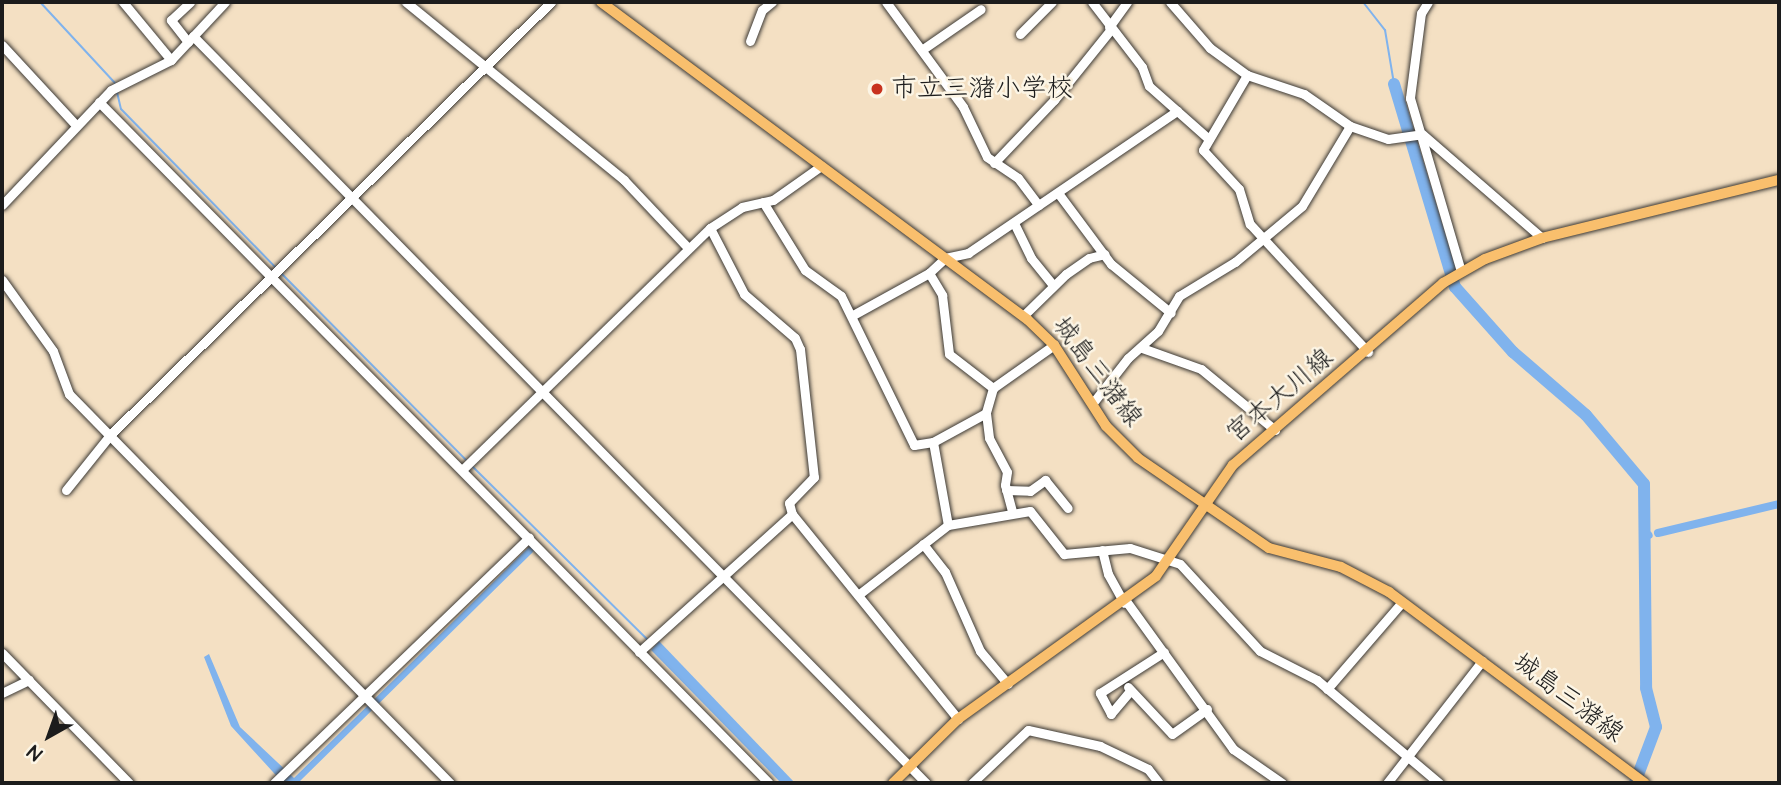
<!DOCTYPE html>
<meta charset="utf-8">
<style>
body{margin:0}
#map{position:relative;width:1781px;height:785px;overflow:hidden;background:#f4e0c3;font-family:"Architects Daughter","Klee One",sans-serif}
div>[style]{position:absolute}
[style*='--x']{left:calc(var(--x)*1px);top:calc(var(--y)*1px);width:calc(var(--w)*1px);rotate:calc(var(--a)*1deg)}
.water>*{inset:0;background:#80b3ed}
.stream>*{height:2px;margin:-1px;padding:0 1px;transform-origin:1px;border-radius:1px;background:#80b3ed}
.canal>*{height:8px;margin:-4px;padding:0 4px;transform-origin:4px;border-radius:4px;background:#80b3ed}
.river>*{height:12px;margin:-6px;padding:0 6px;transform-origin:6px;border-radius:6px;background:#80b3ed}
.roads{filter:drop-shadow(0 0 2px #3c3935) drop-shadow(0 0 2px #3c3935)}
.minor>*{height:9px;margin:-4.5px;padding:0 4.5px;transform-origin:4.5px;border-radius:4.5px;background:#fff}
.major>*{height:10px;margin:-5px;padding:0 5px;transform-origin:5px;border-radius:5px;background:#f9bf6d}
.dots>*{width:19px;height:19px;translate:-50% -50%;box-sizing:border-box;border:4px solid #fcf5e5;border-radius:50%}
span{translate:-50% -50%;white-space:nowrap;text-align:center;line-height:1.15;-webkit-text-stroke:5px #fcf5e5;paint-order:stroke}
.poi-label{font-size:26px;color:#1c1c1c}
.left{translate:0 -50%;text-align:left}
.street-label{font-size:26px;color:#1c1c1c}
.frame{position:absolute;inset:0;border:4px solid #1c1c1c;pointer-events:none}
.north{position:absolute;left:14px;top:701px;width:70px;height:70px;-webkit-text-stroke:5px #fcf5e5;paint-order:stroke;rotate:220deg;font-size:19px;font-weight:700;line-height:28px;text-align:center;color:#1c1c1c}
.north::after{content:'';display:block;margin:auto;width:24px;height:32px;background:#1c1c1c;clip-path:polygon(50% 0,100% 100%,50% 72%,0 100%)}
</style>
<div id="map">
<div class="water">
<div style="clip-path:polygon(531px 545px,535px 549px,532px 553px,298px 783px,283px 783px,231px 726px,204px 657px,209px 654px,240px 727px,294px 778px)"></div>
<div style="clip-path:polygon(659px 641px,795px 783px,781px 783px,651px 650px)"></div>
</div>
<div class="stream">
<div style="--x:40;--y:2;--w:110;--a:47.2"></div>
<div style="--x:1363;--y:2;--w:36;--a:52"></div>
<div style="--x:1385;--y:30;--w:55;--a:80.5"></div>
<div style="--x:117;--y:92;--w:17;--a:77"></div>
<div style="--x:121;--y:109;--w:222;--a:45.7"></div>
<div style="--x:280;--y:272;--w:264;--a:45.3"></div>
<div style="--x:472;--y:466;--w:246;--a:44.7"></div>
</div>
<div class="canal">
<div style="--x:1658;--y:533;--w:124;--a:-13.5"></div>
<div style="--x:1644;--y:537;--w:5;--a:-22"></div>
</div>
<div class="river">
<div style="--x:1394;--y:84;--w:212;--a:73.3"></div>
<div style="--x:1455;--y:287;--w:87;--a:48.3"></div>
<div style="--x:1513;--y:352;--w:96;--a:40.8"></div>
<div style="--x:1586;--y:415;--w:90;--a:50"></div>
<div style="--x:1644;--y:484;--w:204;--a:89.4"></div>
<div style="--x:1646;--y:688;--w:40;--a:75.6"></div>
<div style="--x:1656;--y:727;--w:60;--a:110.6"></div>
</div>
<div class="roads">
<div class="minor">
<div style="--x:123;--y:2;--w:75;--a:50.4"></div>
<div style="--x:406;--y:2;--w:281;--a:39.2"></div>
<div style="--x:624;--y:180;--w:93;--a:46.7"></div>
<div style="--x:886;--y:2;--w:130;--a:53.7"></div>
<div style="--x:963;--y:107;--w:55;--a:64.4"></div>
<div style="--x:987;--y:157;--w:37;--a:34"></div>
<div style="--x:1018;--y:178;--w:34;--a:53"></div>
<div style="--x:1092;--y:2;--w:82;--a:52.4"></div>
<div style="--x:1142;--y:67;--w:20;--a:70"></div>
<div style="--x:1149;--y:86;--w:80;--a:41.5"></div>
<div style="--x:1170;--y:2;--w:61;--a:49"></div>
<div style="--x:1210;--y:48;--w:46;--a:36.1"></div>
<div style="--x:1247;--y:75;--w:60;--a:18.4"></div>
<div style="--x:1304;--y:94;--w:56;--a:34.8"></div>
<div style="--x:1350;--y:126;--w:40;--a:18.9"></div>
<div style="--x:1388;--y:139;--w:34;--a:-8"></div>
<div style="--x:1422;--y:134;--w:159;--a:40.9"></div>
<div style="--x:1428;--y:2;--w:13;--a:122"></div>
<div style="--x:1421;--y:13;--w:86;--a:97.4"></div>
<div style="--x:1410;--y:98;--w:180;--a:73.6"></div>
<div style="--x:1109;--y:27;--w:31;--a:-54"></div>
<div style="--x:1020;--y:34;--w:45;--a:-45"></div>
<div style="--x:193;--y:36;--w:1047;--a:45.54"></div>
<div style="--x:750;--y:41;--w:33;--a:-69"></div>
<div style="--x:762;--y:10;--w:13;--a:-39"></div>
<div style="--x:188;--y:42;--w:28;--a:-128"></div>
<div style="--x:171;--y:20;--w:26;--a:-43"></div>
<div style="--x:2;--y:45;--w:108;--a:47.3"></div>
<div style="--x:923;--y:49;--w:70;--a:-34.6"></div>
<div style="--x:1247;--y:75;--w:87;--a:120.4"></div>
<div style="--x:1203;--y:150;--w:53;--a:47.3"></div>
<div style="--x:1239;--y:189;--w:37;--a:73"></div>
<div style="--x:1250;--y:224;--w:174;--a:47.3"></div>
<div style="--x:99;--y:102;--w:955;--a:45.47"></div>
<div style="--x:994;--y:163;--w:87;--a:-46.4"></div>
<div style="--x:1054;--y:100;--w:91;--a:-51.2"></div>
<div style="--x:1058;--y:193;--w:89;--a:53.3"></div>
<div style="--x:1111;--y:264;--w:77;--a:39.2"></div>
<div style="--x:763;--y:202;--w:80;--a:58.3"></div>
<div style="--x:805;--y:270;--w:44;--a:35.8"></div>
<div style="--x:841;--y:296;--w:166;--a:63.9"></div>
<div style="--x:914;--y:445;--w:19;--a:-9"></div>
<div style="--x:933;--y:442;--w:60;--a:-28.7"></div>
<div style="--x:2;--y:205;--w:158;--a:-46.5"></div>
<div style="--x:111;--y:90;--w:67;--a:-26.6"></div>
<div style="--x:171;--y:60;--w:79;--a:-47"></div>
<div style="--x:1014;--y:223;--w:39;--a:64"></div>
<div style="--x:1031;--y:258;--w:35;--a:51"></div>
<div style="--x:710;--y:228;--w:74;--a:62.7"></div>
<div style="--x:744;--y:294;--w:67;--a:40.8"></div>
<div style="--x:795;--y:338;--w:12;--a:66"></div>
<div style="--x:800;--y:349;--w:129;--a:83.8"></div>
<div style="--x:814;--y:477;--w:36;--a:134"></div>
<div style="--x:789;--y:503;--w:11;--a:75"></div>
<div style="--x:792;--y:514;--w:264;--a:51"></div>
<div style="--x:929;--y:273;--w:26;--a:59"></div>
<div style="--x:942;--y:295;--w:59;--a:83.2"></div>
<div style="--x:949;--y:354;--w:56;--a:37.7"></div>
<div style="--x:993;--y:388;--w:26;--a:106"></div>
<div style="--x:986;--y:413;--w:25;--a:83"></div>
<div style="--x:989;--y:438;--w:38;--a:62"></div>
<div style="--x:1007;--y:472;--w:13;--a:99"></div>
<div style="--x:1005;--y:485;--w:27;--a:75"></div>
<div style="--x:2;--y:280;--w:87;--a:54.3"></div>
<div style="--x:53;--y:351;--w:46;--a:69.6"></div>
<div style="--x:69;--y:394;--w:545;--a:45.6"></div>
<div style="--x:853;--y:315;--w:87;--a:-28.9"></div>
<div style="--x:929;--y:273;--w:22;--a:-43"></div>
<div style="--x:945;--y:258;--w:24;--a:-12"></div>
<div style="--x:968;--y:253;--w:253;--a:-34.2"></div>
<div style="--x:1023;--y:316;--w:60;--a:-44.3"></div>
<div style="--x:1066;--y:274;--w:28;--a:-35"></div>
<div style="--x:1089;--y:258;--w:16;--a:-14"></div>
<div style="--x:1142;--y:348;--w:63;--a:19.6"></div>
<div style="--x:1201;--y:369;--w:96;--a:39.5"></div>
<div style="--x:993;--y:388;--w:75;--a:-35.2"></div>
<div style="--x:1092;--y:404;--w:58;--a:-52"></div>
<div style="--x:1128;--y:358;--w:40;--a:-42"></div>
<div style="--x:1158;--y:331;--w:41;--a:-59"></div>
<div style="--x:1179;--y:296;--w:66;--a:-31.3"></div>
<div style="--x:1235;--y:262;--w:87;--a:-39.9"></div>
<div style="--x:1302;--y:206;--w:93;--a:-59"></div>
<div style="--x:933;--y:442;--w:84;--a:79.8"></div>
<div style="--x:463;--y:469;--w:345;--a:-44.3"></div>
<div style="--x:710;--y:228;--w:38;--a:-33"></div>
<div style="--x:742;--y:207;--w:32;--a:-13"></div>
<div style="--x:773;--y:200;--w:59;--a:-35.3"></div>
<div style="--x:66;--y:490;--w:70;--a:-51.3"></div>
<div style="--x:110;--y:435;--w:618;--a:-44.48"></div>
<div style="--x:1006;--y:490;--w:24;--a:2"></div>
<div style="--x:1030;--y:491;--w:19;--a:-36"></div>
<div style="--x:1045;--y:480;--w:36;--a:51"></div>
<div style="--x:923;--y:544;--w:36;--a:52"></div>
<div style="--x:945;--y:572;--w:86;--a:66.1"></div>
<div style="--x:980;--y:651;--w:43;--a:49.7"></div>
<div style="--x:1102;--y:550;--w:25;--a:76"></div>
<div style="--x:1108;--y:574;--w:33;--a:61"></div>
<div style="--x:858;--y:595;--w:114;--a:-37.9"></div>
<div style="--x:948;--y:525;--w:83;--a:-9.7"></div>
<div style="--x:1030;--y:511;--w:55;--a:51.7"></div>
<div style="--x:1064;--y:554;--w:66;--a:-5.2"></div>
<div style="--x:1130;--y:548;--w:52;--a:17.7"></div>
<div style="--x:1180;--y:564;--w:118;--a:47.4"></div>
<div style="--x:1260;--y:651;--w:64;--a:27"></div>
<div style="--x:1317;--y:680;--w:160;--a:40.2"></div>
<div style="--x:1126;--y:601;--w:183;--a:54.1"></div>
<div style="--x:1233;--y:749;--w:60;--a:34.8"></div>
<div style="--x:639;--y:652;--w:206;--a:-42"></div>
<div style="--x:2;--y:653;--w:182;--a:45.7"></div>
<div style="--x:1128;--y:687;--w:64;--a:46.9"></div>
<div style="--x:1172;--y:734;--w:43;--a:-35.5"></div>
<div style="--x:1327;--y:689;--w:115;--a:-49.2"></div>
<div style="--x:1130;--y:691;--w:30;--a:130"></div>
<div style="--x:1111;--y:714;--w:24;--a:-118"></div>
<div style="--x:1100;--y:693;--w:76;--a:-32.6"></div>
<div style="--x:2;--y:693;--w:30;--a:-26"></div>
<div style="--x:274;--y:783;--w:354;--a:-43.9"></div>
<div style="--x:972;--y:783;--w:77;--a:-43.4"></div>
<div style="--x:1028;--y:730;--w:74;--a:12.5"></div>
<div style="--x:1100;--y:746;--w:53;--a:25.6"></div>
<div style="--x:1148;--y:769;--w:18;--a:52"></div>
<div style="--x:1387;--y:783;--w:155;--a:-52.1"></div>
</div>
<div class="major">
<div style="--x:601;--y:2;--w:532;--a:36.68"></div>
<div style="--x:1028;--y:320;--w:36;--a:44"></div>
<div style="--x:1054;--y:345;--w:96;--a:57.3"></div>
<div style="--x:1106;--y:426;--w:45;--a:45"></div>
<div style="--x:1138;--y:458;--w:159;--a:34.5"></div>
<div style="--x:1269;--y:548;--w:74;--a:14.8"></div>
<div style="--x:1341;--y:567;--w:54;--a:27.5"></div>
<div style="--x:1389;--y:592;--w:319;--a:36.8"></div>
<div style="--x:893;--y:783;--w:91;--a:-44.6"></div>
<div style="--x:958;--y:719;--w:244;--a:-35.8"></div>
<div style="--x:1156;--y:576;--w:135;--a:-55.3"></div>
<div style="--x:1233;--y:465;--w:278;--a:-40.9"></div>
<div style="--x:1443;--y:283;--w:48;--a:-29.7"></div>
<div style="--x:1485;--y:259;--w:61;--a:-20.2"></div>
<div style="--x:1542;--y:238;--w:244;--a:-13.8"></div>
</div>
</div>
<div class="dots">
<div style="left:877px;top:89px;background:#c8321e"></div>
</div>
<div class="poi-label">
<span class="left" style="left:891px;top:89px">市立三潴小学校</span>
</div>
<div class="street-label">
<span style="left:1097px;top:372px;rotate:53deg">城島三潴線</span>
<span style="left:1280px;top:396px;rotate:-40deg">宮本大川線</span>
<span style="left:1568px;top:698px;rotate:37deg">城島三潴線</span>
</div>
<div class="frame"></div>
<div class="north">N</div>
</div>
